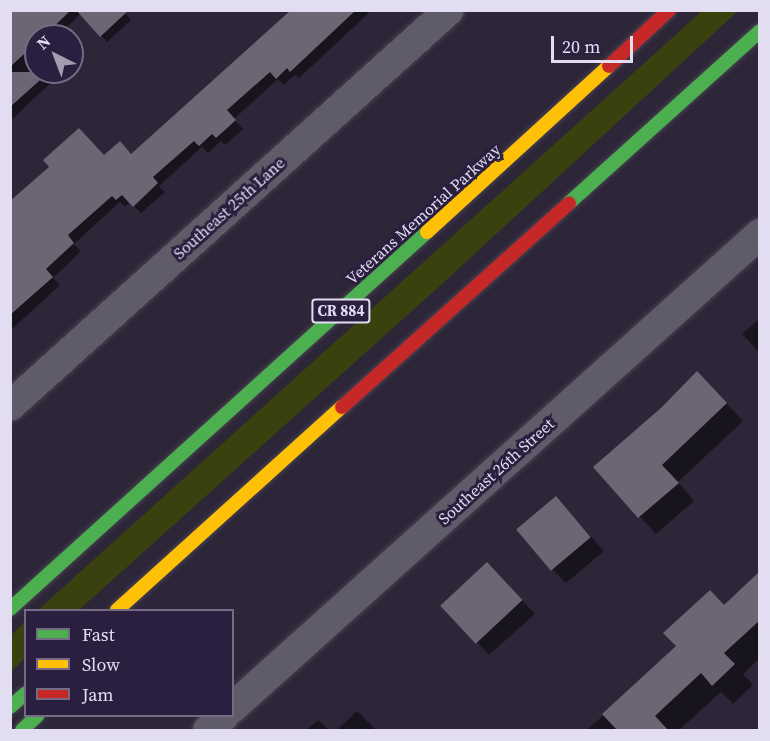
<!DOCTYPE html>
<style>
body{margin:0}
#map{position:relative;width:770px;height:741px;overflow:hidden;background:#2d2638;font-family:"Source Serif 4",serif}
div>[style]{position:absolute}
[style*='--x']{left:calc(var(--x)*1px);top:calc(var(--y)*1px);width:calc(var(--w)*1px);rotate:calc(var(--a)*1deg)}
.green>*{inset:0;background:#39420e}
.shadow>*{inset:0;background:#0007}
.building>*{inset:0;background:#6d6573;transform-origin:0 0}
.roads{filter:drop-shadow(0 0 2px #474151) drop-shadow(0 0 2px #474151)}
.street>*{height:30px;margin:-15px;padding:0 15px;transform-origin:15px;border-radius:15px;background:#605b69}
.fast>*{height:14px;margin:-7px;padding:0 7px;transform-origin:7px;border-radius:7px;background:#4caf50}
.slow>*{height:14px;margin:-7px;padding:0 7px;transform-origin:7px;border-radius:7px;background:#ffc107}
.jam>*{height:14px;margin:-7px;padding:0 7px;transform-origin:7px;border-radius:7px;background:#c62828}
span{translate:-50% -50%;white-space:nowrap;text-align:center;line-height:1.15;-webkit-text-stroke:6px #2b1f3f;paint-order:stroke}
.shield-label span{padding:2px 4px;background:#2b1f3f;border:2px solid;border-radius:4px;-webkit-text-stroke-width:0}
.shield-label{font-size:15px;color:#e3ddf2;font-weight:700}
.street-label{font-size:16px;color:#e3ddf2}
.frame{position:absolute;inset:0;border:12px solid #e3ddf2;pointer-events:none}
.legend{position:absolute;left:24px;top:609px;width:210px;height:108px;box-sizing:border-box;background:#2b1f3f;border:2px solid #756b87;margin:0;padding:8px 10px;list-style:none;font-size:18px;color:#e3ddf2}
.legend li{display:flex;align-items:center;gap:12px;height:30px}
.legend b{width:30px;border:2px solid #756b87}
.north{position:absolute;left:24px;top:24px;width:60px;height:60px;box-sizing:border-box;background:#2b1f3f;border:2px solid #756b87;border-radius:50%;rotate:318deg;font-size:16px;font-weight:700;line-height:24px;text-align:center;color:#e3ddf2}
.north::after{content:'';display:block;margin:auto;width:21px;height:27px;background:#a39db1;clip-path:polygon(50% 0,100% 100%,50% 72%,0 100%)}
.scale{position:absolute;left:551px;top:36px;width:82px;height:27px;box-sizing:border-box;border:3px solid #e3ddf2;border-top:0;padding-left:8px;font-size:18px;line-height:21px;white-space:nowrap;color:#e3ddf2;-webkit-text-stroke:4px #2b1f3f;paint-order:stroke}
</style>
<div id="map">
<div class="green">
<div style="clip-path:polygon(703px 10px,738px 11px,442px 284px,79px 610px,38px 610px)"></div>
<div style="clip-path:polygon(25px 622px,25px 658px,11px 672px,11px 635px)"></div>
</div>
<div class="shadow">
<div style="clip-path:polygon(10px 10px,123px 10px,131px 20px,107px 42px,80px 14px,58px 36px,36px 36px,36px 72px,56px 72px,59px 75px,10px 121px)"></div>
<div style="clip-path:polygon(293px 10px,372px 10px,299px 78px,295px 75px,284px 85px,278px 79px,234px 119px,243px 129px,225px 145px,221px 141px,208px 153px,202px 147px,159px 186px,165px 192px,141px 213px,130px 202px,125px 207px,120px 202px,74px 244px,81px 251px,53px 278px,60px 285px,10px 331px,10px 242px,104px 157px,132px 156px)"></div>
<div style="clip-path:polygon(760px 318px,760px 353px,742px 334px)"></div>
<div style="clip-path:polygon(714px 390px,743px 421px,678px 482px,694px 501px,656px 534px,595px 467px)"></div>
<div style="clip-path:polygon(556px 498px,604px 551px,566px 583px,553px 570px)"></div>
<div style="clip-path:polygon(760px 574px,760px 658px,743px 674px,753px 685px,733px 704px,721px 692px,679px 730px,587px 730px)"></div>
<div style="clip-path:polygon(500px 577px,535px 614px,489px 655px,443px 606px)"></div>
<div style="clip-path:polygon(357px 711px,376px 730px,337px 730px)"></div>
<div style="clip-path:polygon(318px 720px,329px 730px,306px 730px)"></div>
</div>
<div class="building">
<div style="clip-path:polygon(10px 10px,71px 10px,44px 36px,36px 36px,36px 43px,10px 67px)"></div>
<div style="clip-path:polygon(76px 10px,129px 10px,100px 37px)"></div>
<div style="clip-path:polygon(291px 10px,356px 10px,290px 72px,287px 68px,276px 79px,270px 72px,227px 110px,236px 120px,216px 138px,212px 134px,199px 146px,194px 141px,153px 177px,158px 183px,133px 207px,122px 195px,116px 200px,112px 196px,68px 235px,74px 243px,46px 269px,53px 277px,10px 315px,10px 201px,49px 167px,43px 160px,79px 128px,104px 155px,120px 141px,131px 154px)"></div>
<div style="clip-path:polygon(10px 72px,49px 72px,10px 107px)"></div>
<div style="clip-path:polygon(697px 371px,727px 403px,662px 465px,679px 483px,638px 518px,593px 467px,662px 407px)"></div>
<div style="left:556px;top:496px;width:54px;height:52px;rotate:50deg"></div>
<div style="left:487px;top:562px;width:52px;height:64px;rotate:47deg"></div>
<div style="clip-path:polygon(759px 572px,759px 621px,724px 653px,735px 664px,712px 686px,701px 673px,655px 716px,668px 730px,617px 730px,602px 714px,676px 646px,663px 633px,710px 590px,724px 605px)"></div>
</div>
<div class="roads">
<div class="street">
<div style="--x:10;--y:406;--w:591;--a:-42.05"></div>
<div style="--x:232;--y:708;--w:710;--a:-41.92"></div>
<div style="--x:208;--y:730;--w:21;--a:-41"></div>
</div>
<div class="fast">
<div style="--x:569;--y:203;--w:257;--a:-42"></div>
<div style="--x:10;--y:609;--w:562;--a:-42.12"></div>
<div style="--x:10;--y:707;--w:21;--a:-41"></div>
<div style="--x:22;--y:730;--w:21;--a:-43"></div>
</div>
<div class="slow">
<div style="--x:427;--y:232;--w:246;--a:-42.4"></div>
<div style="--x:117;--y:610;--w:303;--a:-42.1"></div>
</div>
<div class="jam">
<div style="--x:609;--y:66;--w:82;--a:-43"></div>
<div style="--x:342;--y:407;--w:305;--a:-41.9"></div>
</div>
</div>
<div class="shield-label">
<span style="left:341px;top:311px">CR 884</span>
</div>
<div class="street-label">
<span style="left:229px;top:208px;rotate:-42deg">Southeast 25th Lane</span>
<span style="left:423px;top:214px;rotate:-42deg">Veterans Memorial Parkway</span>
<span style="left:496px;top:471px;rotate:-42deg">Southeast 26th Street</span>
</div>
<div class="frame"></div>
<ul class="legend">
<li><b style="height:8px;background:#4caf50"></b>Fast</li>
<li><b style="height:8px;background:#ffc107"></b>Slow</li>
<li><b style="height:8px;background:#c62828"></b>Jam</li>
</ul>
<div class="north">N</div>
<div class="scale">20 m</div>
</div>
